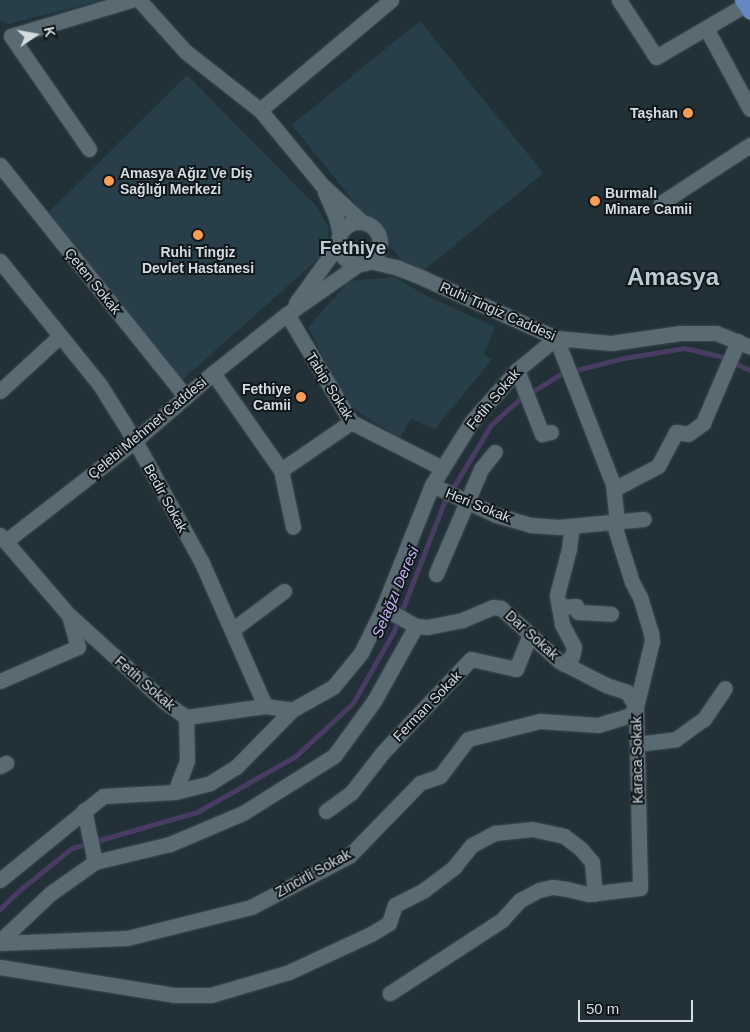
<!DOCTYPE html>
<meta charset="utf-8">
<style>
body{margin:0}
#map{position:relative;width:750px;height:1032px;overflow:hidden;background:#223138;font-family:Helvetica,sans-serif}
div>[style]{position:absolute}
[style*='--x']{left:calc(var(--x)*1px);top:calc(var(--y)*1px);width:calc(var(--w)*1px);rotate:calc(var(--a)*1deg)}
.built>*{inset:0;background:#283e48;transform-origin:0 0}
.stream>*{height:4.5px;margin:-2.25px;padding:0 2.25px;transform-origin:2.25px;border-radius:2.25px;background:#483c63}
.roads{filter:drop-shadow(0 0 1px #3e4c51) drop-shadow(0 0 1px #3e4c51)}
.minor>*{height:15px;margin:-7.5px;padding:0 7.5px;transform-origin:7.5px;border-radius:7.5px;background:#5a6a72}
.minor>.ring{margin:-7.5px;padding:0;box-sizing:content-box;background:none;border:15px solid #5a6a72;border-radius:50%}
.major>*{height:15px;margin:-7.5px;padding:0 7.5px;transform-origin:7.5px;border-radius:7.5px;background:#6588c5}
.dots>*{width:14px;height:14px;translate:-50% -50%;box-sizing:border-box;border:2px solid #11181b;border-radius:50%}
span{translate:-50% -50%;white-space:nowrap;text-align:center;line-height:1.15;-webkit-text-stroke:4px #11181b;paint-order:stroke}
.poi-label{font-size:14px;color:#d3dce1;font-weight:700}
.right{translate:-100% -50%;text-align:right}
.left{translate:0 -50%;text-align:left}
.street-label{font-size:14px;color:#d3dce1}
.water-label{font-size:15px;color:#c6b3f7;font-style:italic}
.district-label{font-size:19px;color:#b8cad3;font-weight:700}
.town-label{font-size:24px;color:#b8cad3;font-weight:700}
.north{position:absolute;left:10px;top:10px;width:50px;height:50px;-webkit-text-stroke:4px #11181b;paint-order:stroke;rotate:78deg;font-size:14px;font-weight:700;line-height:20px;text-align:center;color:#d3dce1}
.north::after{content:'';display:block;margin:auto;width:18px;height:22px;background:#d3dce1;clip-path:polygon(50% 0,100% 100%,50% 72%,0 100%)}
.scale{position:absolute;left:578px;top:1000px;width:115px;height:22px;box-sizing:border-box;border:2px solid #d3dce1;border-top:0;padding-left:6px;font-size:15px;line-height:18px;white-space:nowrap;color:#d3dce1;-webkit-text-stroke:4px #11181b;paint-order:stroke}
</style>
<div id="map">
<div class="built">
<div style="clip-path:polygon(0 0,99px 0,100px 1px,8px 24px,0 20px)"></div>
<div style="left:420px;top:21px;width:196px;height:165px;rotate:51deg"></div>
<div style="clip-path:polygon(187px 75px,317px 207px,329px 228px,326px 252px,181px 381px,49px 212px)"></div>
<div style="clip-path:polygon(395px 277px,423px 294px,495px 327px,484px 355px,492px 359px,435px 429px,411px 419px,400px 438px,350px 407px,308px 327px,349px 281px)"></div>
</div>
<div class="stream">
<div style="--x:0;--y:909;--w:29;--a:-44"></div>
<div style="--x:21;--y:889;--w:65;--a:-38.8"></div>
<div style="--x:72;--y:848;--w:130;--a:-16.1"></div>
<div style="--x:197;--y:812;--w:114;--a:-29.5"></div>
<div style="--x:296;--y:756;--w:78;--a:-42.9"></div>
<div style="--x:353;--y:703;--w:83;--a:-60.3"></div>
<div style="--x:394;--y:631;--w:137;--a:-68.7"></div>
<div style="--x:444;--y:503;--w:91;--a:-58.9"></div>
<div style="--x:491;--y:425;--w:38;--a:-42"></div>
<div style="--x:519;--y:400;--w:49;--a:-31.8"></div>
<div style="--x:561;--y:374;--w:65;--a:-14.3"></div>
<div style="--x:624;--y:358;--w:62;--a:-9.3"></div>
<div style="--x:685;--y:348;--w:36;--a:13"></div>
<div style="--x:720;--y:356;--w:33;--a:25"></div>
</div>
<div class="roads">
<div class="minor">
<div style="--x:139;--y:0;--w:70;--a:47.9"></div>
<div style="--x:186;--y:52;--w:94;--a:38.1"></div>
<div style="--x:260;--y:110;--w:96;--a:50.5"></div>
<div style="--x:321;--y:184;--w:56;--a:42.8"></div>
<div style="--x:619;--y:0;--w:68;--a:57"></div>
<div style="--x:656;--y:57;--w:109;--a:-30.3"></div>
<div style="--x:706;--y:28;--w:92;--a:61.5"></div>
<div style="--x:260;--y:110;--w:171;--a:-40"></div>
<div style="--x:89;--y:149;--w:137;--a:-124.6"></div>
<div style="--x:11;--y:36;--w:125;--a:-16.7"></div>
<div style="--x:0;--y:165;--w:297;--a:51.3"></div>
<div style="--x:325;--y:192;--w:27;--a:66"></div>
<div style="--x:336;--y:217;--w:17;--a:77"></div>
<div style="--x:661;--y:203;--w:106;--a:-33.1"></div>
<div class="ring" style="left:338px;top:222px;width:27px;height:27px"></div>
<div style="--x:0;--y:261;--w:159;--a:51.1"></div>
<div style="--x:100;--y:385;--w:66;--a:58"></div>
<div style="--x:135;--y:441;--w:139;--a:61.2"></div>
<div style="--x:202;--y:563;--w:156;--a:66.2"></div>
<div style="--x:369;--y:261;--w:28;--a:13"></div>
<div style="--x:396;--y:267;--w:31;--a:22"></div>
<div style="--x:425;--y:279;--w:144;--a:24.2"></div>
<div style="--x:556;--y:338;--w:55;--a:5.2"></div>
<div style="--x:611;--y:343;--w:70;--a:-8.2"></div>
<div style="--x:680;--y:333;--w:36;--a:0"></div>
<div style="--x:716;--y:333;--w:37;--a:22"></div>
<div style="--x:296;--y:303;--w:72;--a:-54.1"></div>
<div style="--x:287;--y:314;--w:126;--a:59.3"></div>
<div style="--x:351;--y:422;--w:102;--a:26.8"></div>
<div style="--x:517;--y:370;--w:69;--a:68.7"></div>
<div style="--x:542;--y:434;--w:9;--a:-13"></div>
<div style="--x:213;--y:373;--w:118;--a:55"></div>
<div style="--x:281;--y:470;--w:58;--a:78.1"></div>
<div style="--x:0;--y:391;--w:81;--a:-42.5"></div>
<div style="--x:281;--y:470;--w:85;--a:-34.4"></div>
<div style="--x:432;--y:485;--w:71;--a:25.1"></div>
<div style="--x:496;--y:515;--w:35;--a:16"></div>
<div style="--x:530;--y:525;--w:29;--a:4"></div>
<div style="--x:559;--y:527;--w:85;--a:-5.4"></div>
<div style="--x:614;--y:489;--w:50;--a:-27.6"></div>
<div style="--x:658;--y:466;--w:38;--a:-62"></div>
<div style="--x:676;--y:432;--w:12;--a:9"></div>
<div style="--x:688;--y:434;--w:19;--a:-36"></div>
<div style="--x:703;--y:423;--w:89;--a:-66.9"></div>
<div style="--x:0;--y:535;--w:104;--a:49.3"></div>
<div style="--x:68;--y:614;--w:131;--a:42.2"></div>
<div style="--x:165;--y:702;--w:26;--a:36"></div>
<div style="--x:186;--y:717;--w:80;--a:-7.9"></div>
<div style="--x:265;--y:706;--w:27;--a:8"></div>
<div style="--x:292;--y:710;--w:47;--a:-29.3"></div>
<div style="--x:333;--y:687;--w:44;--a:-50.5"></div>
<div style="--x:361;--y:653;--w:50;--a:-63.9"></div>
<div style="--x:383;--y:608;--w:132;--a:-68.3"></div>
<div style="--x:432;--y:485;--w:75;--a:-58"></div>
<div style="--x:472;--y:421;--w:68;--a:-48.6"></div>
<div style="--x:517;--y:370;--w:50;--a:-39.4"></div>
<div style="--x:556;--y:338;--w:157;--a:68.7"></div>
<div style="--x:613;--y:484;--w:36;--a:84"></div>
<div style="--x:617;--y:520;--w:6;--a:121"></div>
<div style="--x:614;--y:525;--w:60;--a:72.5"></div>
<div style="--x:632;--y:582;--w:17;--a:62"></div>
<div style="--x:640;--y:597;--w:37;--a:73"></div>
<div style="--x:651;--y:632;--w:9;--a:84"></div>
<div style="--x:652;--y:641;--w:68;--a:103.6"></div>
<div style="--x:636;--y:707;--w:181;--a:88.7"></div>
<div style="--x:640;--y:888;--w:52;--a:173.4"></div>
<div style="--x:588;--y:894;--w:22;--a:-167"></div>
<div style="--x:567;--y:889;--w:15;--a:-172"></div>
<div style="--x:552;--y:887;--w:13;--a:167"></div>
<div style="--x:539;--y:890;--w:21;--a:152"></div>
<div style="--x:520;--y:900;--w:27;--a:132"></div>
<div style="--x:502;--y:920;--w:134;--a:146.9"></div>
<div style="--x:6;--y:541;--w:158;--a:-37.8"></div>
<div style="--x:131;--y:444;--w:108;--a:-40.9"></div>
<div style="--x:213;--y:373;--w:95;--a:-38.6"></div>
<div style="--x:287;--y:314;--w:89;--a:-34.9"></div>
<div style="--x:436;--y:574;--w:114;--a:-66.8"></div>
<div style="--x:481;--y:469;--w:22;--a:-51"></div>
<div style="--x:559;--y:607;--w:17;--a:-3"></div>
<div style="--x:576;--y:606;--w:6;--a:72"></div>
<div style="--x:578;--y:612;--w:33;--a:3"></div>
<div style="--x:232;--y:630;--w:65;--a:-36.9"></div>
<div style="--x:564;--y:664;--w:11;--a:-45"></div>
<div style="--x:572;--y:656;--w:9;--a:-77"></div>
<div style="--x:574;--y:647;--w:26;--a:-118"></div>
<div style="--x:562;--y:624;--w:29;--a:-100"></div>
<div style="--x:557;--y:595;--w:48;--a:-75.4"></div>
<div style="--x:569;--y:549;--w:23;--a:-83"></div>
<div style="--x:0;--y:681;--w:85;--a:-23.6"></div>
<div style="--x:78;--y:647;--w:33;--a:-106"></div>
<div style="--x:637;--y:744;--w:39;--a:-7"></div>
<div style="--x:676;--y:739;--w:34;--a:-36"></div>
<div style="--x:704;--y:719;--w:37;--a:-56"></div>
<div style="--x:0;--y:766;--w:7;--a:-27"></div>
<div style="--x:175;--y:792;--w:34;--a:-69"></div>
<div style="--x:187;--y:760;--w:43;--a:-91.3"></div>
<div style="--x:84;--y:810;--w:53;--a:78.1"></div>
<div style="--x:326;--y:811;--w:31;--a:-36"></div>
<div style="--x:351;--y:793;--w:52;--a:-52"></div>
<div style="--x:383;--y:752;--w:128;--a:-46.6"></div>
<div style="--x:471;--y:659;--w:46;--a:12.5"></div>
<div style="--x:516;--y:669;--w:37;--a:-68"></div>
<div style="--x:0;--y:880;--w:133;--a:-39.2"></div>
<div style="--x:103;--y:796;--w:72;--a:-3.2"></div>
<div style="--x:175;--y:792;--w:36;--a:-14"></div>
<div style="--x:210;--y:783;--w:31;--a:-32"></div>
<div style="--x:236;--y:767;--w:80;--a:-45.5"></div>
<div style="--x:0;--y:941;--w:70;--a:-43.3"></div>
<div style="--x:51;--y:893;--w:54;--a:-35.2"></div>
<div style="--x:95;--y:862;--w:77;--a:-13.5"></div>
<div style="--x:170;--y:844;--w:79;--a:-23"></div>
<div style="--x:243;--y:813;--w:107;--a:-32.1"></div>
<div style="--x:334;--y:756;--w:68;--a:-54"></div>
<div style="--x:374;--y:701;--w:86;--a:-60.8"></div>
<div style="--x:0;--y:943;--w:127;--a:-2.3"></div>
<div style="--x:127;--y:938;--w:128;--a:-14"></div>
<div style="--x:251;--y:907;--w:110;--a:-27.5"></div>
<div style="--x:349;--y:856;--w:102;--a:-45.8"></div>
<div style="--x:420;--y:783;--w:21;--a:-19"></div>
<div style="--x:440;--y:776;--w:46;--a:-52.9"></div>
<div style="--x:468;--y:739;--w:74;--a:-14"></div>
<div style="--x:540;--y:721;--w:58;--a:3.9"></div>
<div style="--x:598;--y:725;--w:34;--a:-17"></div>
<div style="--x:630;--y:715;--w:10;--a:-53"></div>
<div style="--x:636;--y:707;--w:17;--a:-121"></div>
<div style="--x:627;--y:692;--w:22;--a:-162"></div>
<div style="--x:606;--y:685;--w:53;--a:-152.9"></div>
<div style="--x:559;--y:661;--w:79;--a:-137.6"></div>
<div style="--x:501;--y:608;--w:8;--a:-173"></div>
<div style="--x:493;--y:607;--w:33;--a:157"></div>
<div style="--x:463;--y:620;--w:37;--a:169"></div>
<div style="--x:427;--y:627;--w:11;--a:-175"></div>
<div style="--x:416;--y:626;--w:38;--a:-151"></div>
<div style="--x:0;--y:967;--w:176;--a:9.1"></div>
<div style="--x:174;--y:995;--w:37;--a:0"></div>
<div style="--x:211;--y:995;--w:81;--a:-16.4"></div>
<div style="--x:289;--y:972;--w:90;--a:-24.9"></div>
<div style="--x:371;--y:934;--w:21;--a:-31"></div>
<div style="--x:389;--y:923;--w:19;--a:-72"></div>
<div style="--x:395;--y:905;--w:33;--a:-27"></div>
<div style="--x:424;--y:890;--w:38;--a:-37"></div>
<div style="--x:454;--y:867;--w:28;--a:-51"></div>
<div style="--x:472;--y:845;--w:26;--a:-28"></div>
<div style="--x:495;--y:833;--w:37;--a:-6"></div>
<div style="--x:532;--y:829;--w:33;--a:12"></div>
<div style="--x:564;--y:836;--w:21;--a:37"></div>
<div style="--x:581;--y:849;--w:17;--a:50"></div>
<div style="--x:592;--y:862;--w:32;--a:85"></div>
</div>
<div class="major">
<div style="--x:742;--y:0;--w:14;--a:56"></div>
</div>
</div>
<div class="dots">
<div style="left:688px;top:113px;background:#fd9d54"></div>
<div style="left:109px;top:181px;background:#fd9d54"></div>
<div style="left:595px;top:201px;background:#fd9d54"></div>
<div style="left:198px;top:235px;background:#fd9d54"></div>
<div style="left:301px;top:397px;background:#fd9d54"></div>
</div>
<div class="poi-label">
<span class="right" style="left:678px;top:113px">Taşhan</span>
<span class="left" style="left:120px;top:181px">Amasya Ağız Ve Diş<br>Sağlığı Merkezi</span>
<span class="left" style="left:605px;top:201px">Burmalı<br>Minare Camii</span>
<span style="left:198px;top:260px">Ruhi Tingiz<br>Devlet Hastanesi</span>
<span class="right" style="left:291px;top:397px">Fethiye<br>Camii</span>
</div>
<div class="street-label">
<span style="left:93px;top:281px;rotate:51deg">Çeten Sokak</span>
<span style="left:498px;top:311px;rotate:24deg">Ruhi Tingiz Caddesi</span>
<span style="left:330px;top:386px;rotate:58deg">Tabip Sokak</span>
<span style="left:493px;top:399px;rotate:-50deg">Fetih Sokak</span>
<span style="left:147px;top:428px;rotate:-40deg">Çelebi Mehmet Caddesi</span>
<span style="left:166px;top:498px;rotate:61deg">Bedir Sokak</span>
<span style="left:478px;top:505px;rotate:22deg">Heri Sokak</span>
<span style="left:532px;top:635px;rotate:42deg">Dar Sokak</span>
<span style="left:145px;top:683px;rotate:41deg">Fetih Sokak</span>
<span style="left:427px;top:706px;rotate:-46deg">Ferman Sokak</span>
<span style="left:637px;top:760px;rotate:-91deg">Karaca Sokak</span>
<span style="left:313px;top:873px;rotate:-29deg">Zincirli Sokak</span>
</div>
<div class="water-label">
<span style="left:395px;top:592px;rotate:-67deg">Selağzı Deresi</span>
</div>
<div class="district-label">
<span style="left:353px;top:248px">Fethiye</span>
</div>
<div class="town-label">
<span style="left:673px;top:277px">Amasya</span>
</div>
<div class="north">K</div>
<div class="scale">50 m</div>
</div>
